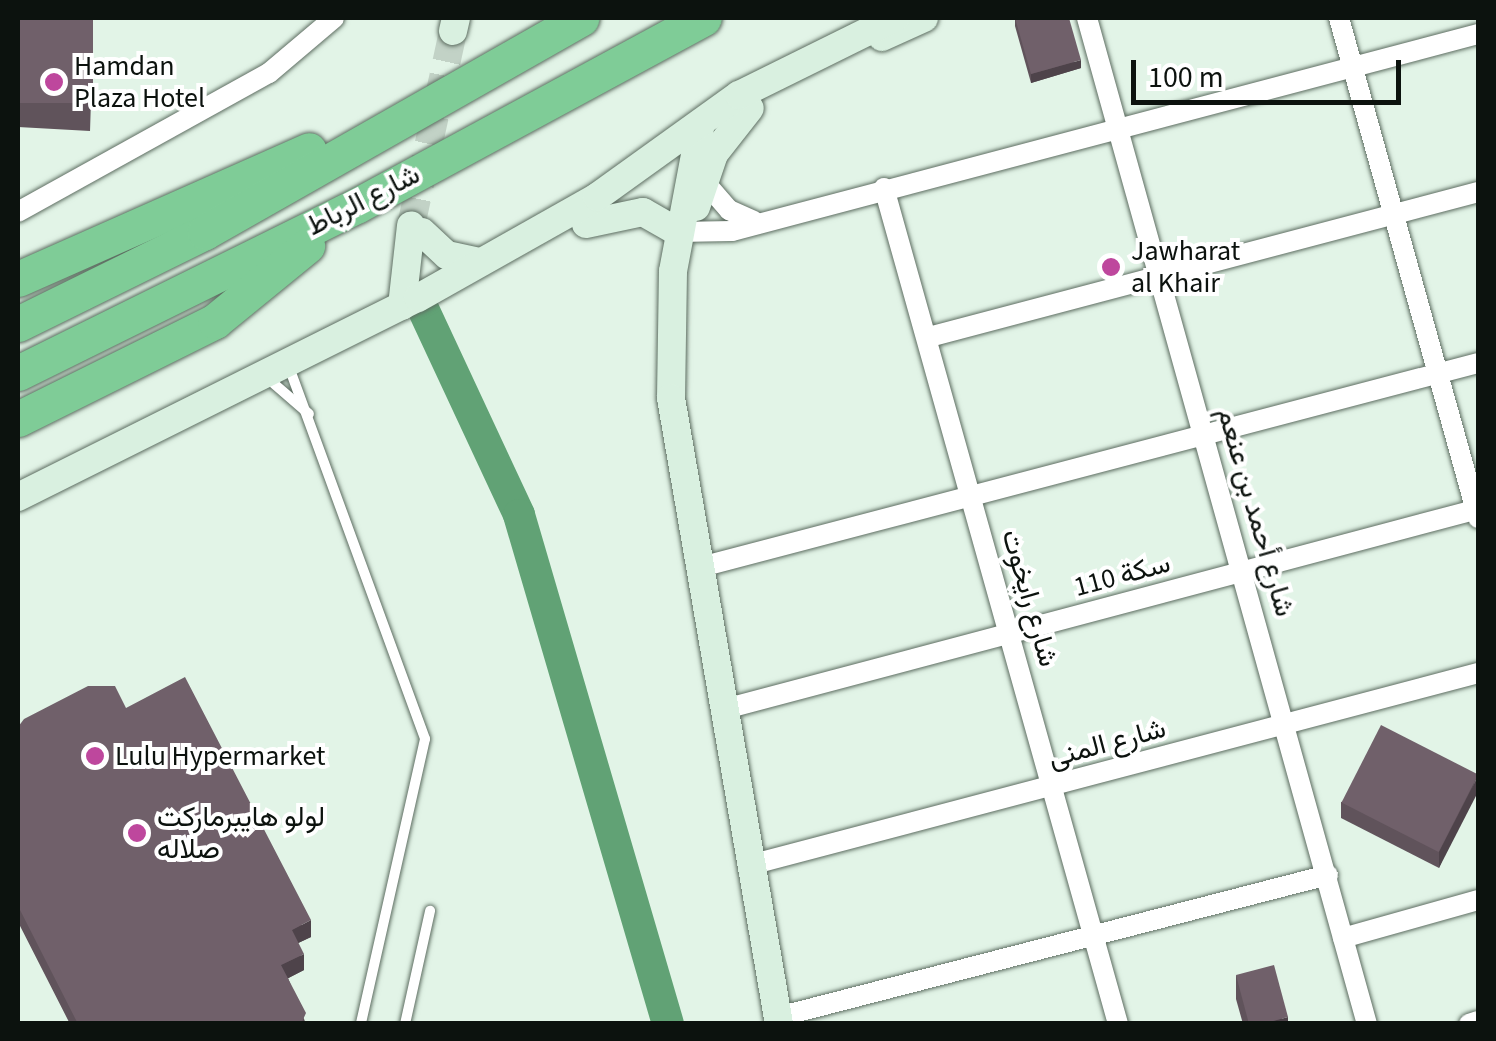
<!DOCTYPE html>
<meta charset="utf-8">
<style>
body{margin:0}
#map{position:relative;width:1496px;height:1041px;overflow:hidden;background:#e2f4e7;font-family:"Source Sans 3",Vazirmatn,sans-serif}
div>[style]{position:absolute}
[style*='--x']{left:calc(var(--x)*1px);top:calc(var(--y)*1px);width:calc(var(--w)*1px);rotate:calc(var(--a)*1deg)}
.river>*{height:32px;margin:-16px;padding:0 16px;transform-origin:16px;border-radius:16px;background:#61a275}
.secondary-tunnel>*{height:28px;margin-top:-14px;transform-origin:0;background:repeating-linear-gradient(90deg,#c2d2c6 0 28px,transparent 0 42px)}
.roads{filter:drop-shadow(0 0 2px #5d6d61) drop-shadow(0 0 2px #5d6d61)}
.lane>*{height:10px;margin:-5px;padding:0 5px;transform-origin:5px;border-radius:5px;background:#fff}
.street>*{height:20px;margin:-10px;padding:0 10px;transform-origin:10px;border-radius:10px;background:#fff}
.secondary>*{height:28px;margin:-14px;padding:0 14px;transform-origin:14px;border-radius:14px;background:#d9f0e0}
.highway>*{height:35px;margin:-17.5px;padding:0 17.5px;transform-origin:17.5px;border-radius:17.5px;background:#7fcc97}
.wall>*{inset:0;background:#60535b}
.shaded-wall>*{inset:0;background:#4e434a}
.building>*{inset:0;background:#70606a;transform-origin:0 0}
.dots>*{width:28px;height:28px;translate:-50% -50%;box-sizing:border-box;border:5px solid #fff;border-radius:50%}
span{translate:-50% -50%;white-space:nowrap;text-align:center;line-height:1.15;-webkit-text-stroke:8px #fff;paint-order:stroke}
.poi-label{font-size:28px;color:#0c120e}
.left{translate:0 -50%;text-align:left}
.street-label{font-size:28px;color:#0c120e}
.frame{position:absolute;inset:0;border:20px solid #0c120e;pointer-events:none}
.scale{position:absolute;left:1131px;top:60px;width:270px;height:45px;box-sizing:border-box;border:5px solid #0c120e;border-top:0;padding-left:12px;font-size:30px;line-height:35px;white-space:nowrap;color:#0c120e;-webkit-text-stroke:8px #fff;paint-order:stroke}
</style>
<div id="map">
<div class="river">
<div style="--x:418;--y:298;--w:239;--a:65"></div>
<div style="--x:519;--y:515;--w:530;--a:73.68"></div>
</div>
<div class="secondary-tunnel">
<div style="--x:411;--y:226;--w:199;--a:-77.8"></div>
</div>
<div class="roads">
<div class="lane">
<div style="--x:289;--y:367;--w:396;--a:69.9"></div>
<div style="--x:425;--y:739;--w:292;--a:102.7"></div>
<div style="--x:265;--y:376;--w:58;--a:40.8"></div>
<div style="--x:405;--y:1024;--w:116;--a:-77.5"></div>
</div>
<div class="street">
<div style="--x:1087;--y:18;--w:1044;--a:74.45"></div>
<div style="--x:1339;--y:18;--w:519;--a:74.46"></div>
<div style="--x:703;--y:180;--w:40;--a:49"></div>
<div style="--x:729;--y:210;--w:27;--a:24"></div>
<div style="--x:884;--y:188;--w:868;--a:74.36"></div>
<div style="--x:18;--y:212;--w:287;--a:-29"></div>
<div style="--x:269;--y:73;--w:85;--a:-40.2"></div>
<div style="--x:678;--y:232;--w:54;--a:-1.1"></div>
<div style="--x:732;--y:231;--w:772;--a:-14.79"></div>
<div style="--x:929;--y:337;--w:568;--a:-14.79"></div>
<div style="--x:697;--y:568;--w:807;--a:-14.71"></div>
<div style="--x:721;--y:710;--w:783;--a:-14.87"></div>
<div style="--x:750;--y:865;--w:753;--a:-14.77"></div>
<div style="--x:1343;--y:938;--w:140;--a:-15.7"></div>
<div style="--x:778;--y:1017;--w:568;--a:-14.48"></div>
<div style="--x:1469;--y:1024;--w:9;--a:-18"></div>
</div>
<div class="secondary">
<div style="--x:453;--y:31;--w:13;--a:-77"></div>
<div style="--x:882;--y:37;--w:46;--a:-24.3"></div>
<div style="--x:701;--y:123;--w:151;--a:100.7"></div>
<div style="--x:673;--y:271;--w:127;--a:90.9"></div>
<div style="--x:671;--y:398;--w:635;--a:80.21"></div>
<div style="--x:696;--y:207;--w:56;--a:-71.2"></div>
<div style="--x:714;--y:154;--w:58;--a:-52"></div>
<div style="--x:586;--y:224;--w:58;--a:-11.9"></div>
<div style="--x:643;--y:212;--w:40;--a:29.7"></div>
<div style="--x:422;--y:232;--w:34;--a:43"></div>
<div style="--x:447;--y:255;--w:33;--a:12"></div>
<div style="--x:402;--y:306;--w:81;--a:-83.6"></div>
<div style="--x:18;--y:497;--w:447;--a:-26.5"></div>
<div style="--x:418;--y:298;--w:206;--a:-29.4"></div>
<div style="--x:597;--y:197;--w:175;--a:-35.7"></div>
<div style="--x:739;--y:95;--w:174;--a:-26.3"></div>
</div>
<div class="highway">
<div style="--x:18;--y:279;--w:318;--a:-23.9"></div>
<div style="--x:18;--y:324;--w:208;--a:-26.2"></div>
<div style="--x:205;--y:232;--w:433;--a:-29.6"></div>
<div style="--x:18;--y:373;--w:379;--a:-26.3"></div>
<div style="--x:358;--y:205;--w:393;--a:-28.4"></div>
<div style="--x:18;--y:419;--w:220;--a:-26.4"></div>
<div style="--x:215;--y:321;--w:119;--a:-39.2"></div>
</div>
</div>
<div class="wall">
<div style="clip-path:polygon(18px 18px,93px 38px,90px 131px,18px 127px)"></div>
<div style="clip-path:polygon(1015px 18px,1081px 68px,1031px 83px,1015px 26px)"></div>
<div style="clip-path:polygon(126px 708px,311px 937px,298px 943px,304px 970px,288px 978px,306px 1024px,70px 1024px,18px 922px,18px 727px)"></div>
<div style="clip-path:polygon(1478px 775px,1439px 868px,1341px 818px,1341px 802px)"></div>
<div style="clip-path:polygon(1236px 975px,1288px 1024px,1243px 1024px,1236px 999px)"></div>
</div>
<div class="shaded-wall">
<div style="clip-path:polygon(1081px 60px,1081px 68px,1031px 83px,1031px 74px)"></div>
<div style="clip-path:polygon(1478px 776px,1478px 792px,1439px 868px,1439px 852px)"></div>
<div style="clip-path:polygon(311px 920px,311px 937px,292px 946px,292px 930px)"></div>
<div style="clip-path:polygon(304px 954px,304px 970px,281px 982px,281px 965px)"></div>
<div style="clip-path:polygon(1288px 1017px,1288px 1024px,1262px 1024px)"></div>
</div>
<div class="building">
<div style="left:18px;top:18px;width:75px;height:85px"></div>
<div style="clip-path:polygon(1015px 18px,1069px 18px,1081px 60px,1031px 74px)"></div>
<div style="clip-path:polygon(185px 677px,311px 920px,292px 930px,304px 954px,281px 965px,306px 1013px,301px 1024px,78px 1024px,18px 906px,18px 727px,24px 719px,88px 686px,115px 686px,126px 708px)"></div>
<div style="left:1381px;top:725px;width:109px;height:87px;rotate:27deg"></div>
<div style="clip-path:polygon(1274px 965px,1288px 1017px,1262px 1024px,1249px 1024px,1236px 975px)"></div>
</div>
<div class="dots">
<div style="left:54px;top:82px;background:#be479d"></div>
<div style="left:1111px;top:267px;background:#be479d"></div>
<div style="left:95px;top:756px;background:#be479d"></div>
<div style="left:137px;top:833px;background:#be479d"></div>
</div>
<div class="poi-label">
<span class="left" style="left:74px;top:82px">Hamdan<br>Plaza Hotel</span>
<span class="left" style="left:1131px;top:267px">Jawharat<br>al Khair</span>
<span class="left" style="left:115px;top:756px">Lulu Hypermarket</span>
<span class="left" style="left:157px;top:833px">لولو هايبرماركت<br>صلاله</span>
</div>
<div class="street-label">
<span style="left:363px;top:200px;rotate:-27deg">شارع الرباط</span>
<span style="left:1256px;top:512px;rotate:74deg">شارع أحمد بن عنعم</span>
<span style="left:1122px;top:575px;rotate:-15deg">سكة 110</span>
<span style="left:1030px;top:598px;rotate:74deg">شارع رايخوت</span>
<span style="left:1107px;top:743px;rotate:-15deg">شارع المنى</span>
</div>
<div class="frame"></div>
<div class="scale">100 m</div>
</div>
